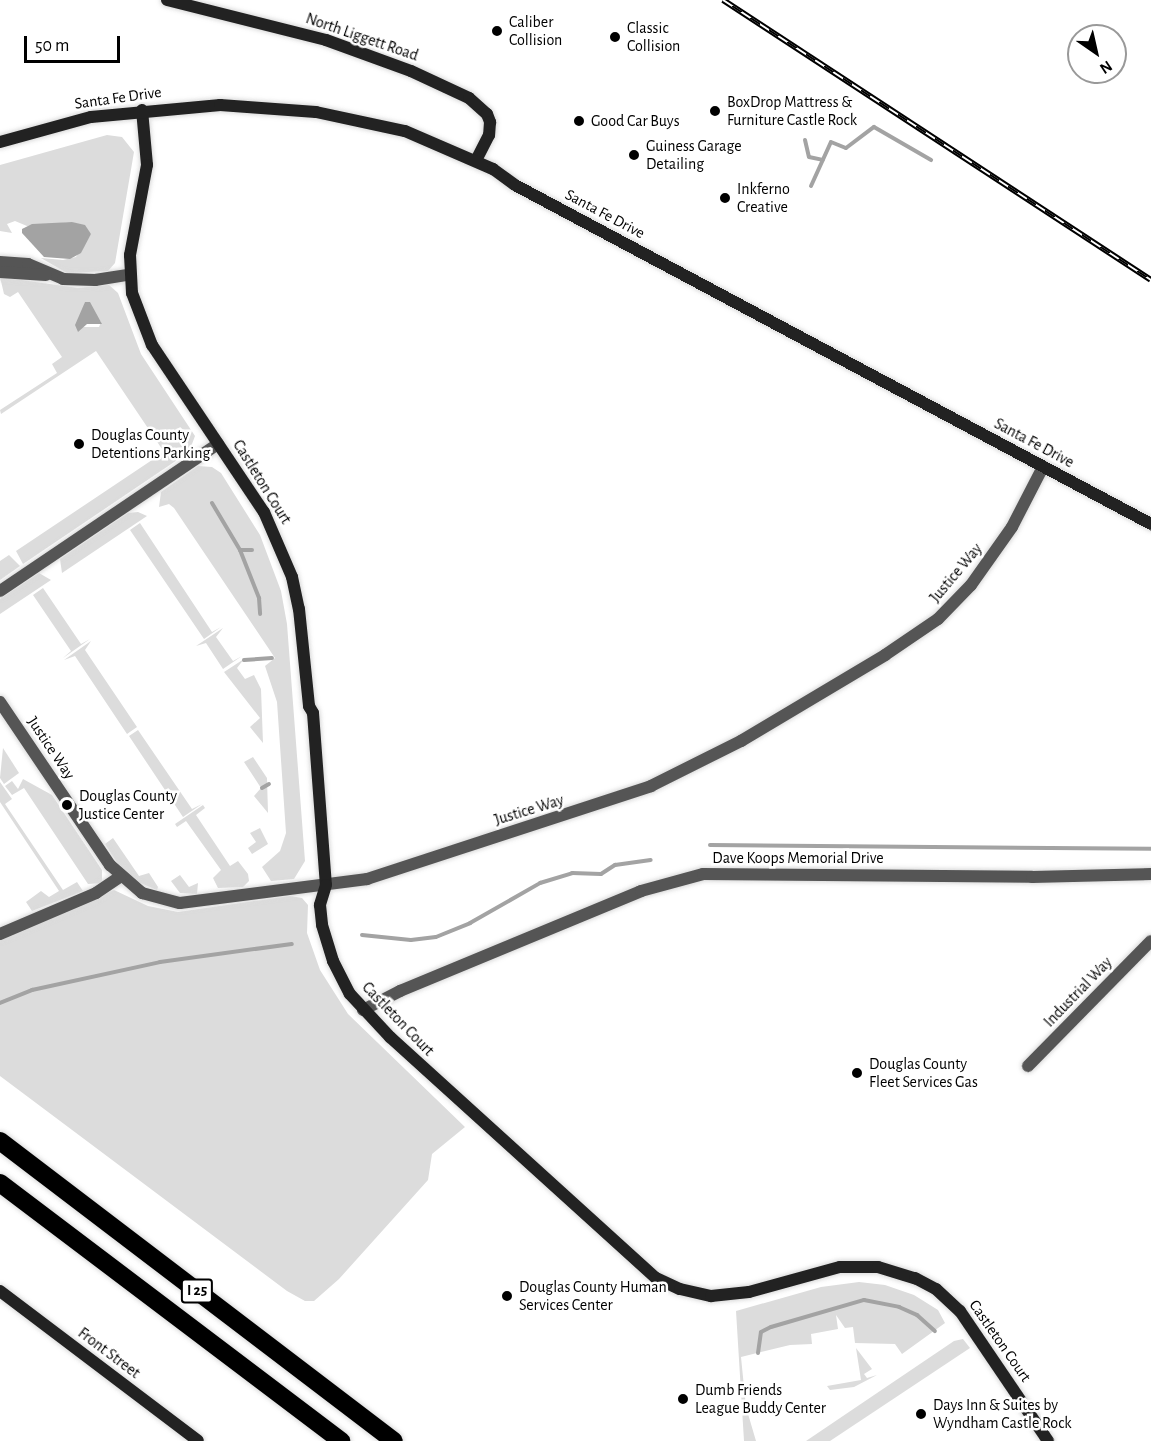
<!DOCTYPE html>
<style>
body{margin:0}
#map{position:relative;width:1151px;height:1441px;overflow:hidden;background:#fff;font-family:"Alegreya Sans",sans-serif}
div>[style]{position:absolute}
[style*='--x']{left:calc(var(--x)*1px);top:calc(var(--y)*1px);width:calc(var(--w)*1px);rotate:calc(var(--a)*1deg)}
.green>*{inset:0;background:#dcdcdc}
.water>*{inset:0;background:#a3a3a3}
.stream>*{height:4px;margin:-2px;padding:0 2px;transform-origin:2px;border-radius:2px;background:#a3a3a3}
.roads{filter:drop-shadow(0 0 2px #dbdbdb) drop-shadow(0 0 2px #dbdbdb)}
.street>*{height:12px;margin:-6px;padding:0 6px;transform-origin:6px;border-radius:6px;background:#555}
.secondary>*{height:12px;margin:-6px;padding:0 6px;transform-origin:6px;border-radius:6px;background:#222}
.highway>*{height:18px;margin:-9px;padding:0 9px;transform-origin:9px;border-radius:9px;background:#000}
.rail>*{height:6px;margin-top:-3px;transform-origin:0;background:repeating-linear-gradient(90deg,#fff 0 11px,#000 0 22px);box-sizing:border-box;border-block:2px solid #000}
.dots>*{width:16px;height:16px;translate:-50% -50%;box-sizing:border-box;border:3px solid #fff;border-radius:50%}
span{translate:-50% -50%;white-space:nowrap;text-align:center;line-height:1.15;-webkit-text-stroke:5px #fff;paint-order:stroke}
.shield-label span{padding:2px 4px;background:#fff;border:2px solid;border-radius:4px;-webkit-text-stroke-width:0}
.shield-label{font-size:15px;color:#000;font-weight:700}
.poi-label{font-size:16px;color:#000}
.left{translate:0 -50%;text-align:left}
.street-label{font-size:16px;color:#000}
.north{position:absolute;left:1067px;top:24px;width:60px;height:60px;box-sizing:border-box;background:#fff;border:2px solid #999;border-radius:50%;rotate:146deg;font-size:16px;font-weight:700;line-height:24px;text-align:center;color:#000}
.north::after{content:'';display:block;margin:auto;width:21px;height:27px;background:#000;clip-path:polygon(50% 0,100% 100%,50% 72%,0 100%)}
.scale{position:absolute;left:24px;top:36px;width:96px;height:27px;box-sizing:border-box;border:3px solid #000;border-top:0;padding-left:8px;font-size:18px;line-height:21px;white-space:nowrap;color:#000;-webkit-text-stroke:4px #fff;paint-order:stroke}
</style>
<div id="map">
<div class="green">
<div style="clip-path:polygon(107px 135px,122px 137px,134px 152px,115px 263px,108px 271px,67px 273px,41px 258px,63px 260px,76px 257px,91px 234px,72px 222px,27px 226px,15px 221px,7px 224px,12px 233px,0 231px,0 165px)"></div>
<div style="clip-path:polygon(evenodd,0 277px,78px 288px,109px 285px,118px 293px,141px 354px,195px 436px,189px 452px,23px 564px,16px 551px,164px 452px,96px 351px,1px 414px,0 410px,57px 373px,52px 364px,62px 357px,18px 292px,10px 297px,4px 294px,0 277px,85px 302px,101px 322px,99px 327px,81px 327px,85px 302px)"></div>
<div style="clip-path:polygon(198px 466px,212px 467px,221px 473px,260px 535px,281px 591px,287px 624px,305px 861px,294px 879px,271px 881px,262px 867px,280px 851px,286px 833px,277px 702px,265px 666px,275px 658px,174px 508px,169px 504px,159px 507px,161px 492px)"></div>
<div style="clip-path:polygon(138px 512px,147px 516px,62px 573px,60px 559px,128px 513px)"></div>
<div style="clip-path:polygon(140px 523px,212px 632px,221px 627px,204px 639px,130px 530px)"></div>
<div style="clip-path:polygon(9px 555px,20px 566px,0 580px,0 561px)"></div>
<div style="clip-path:polygon(39px 573px,51px 580px,0 614px,0 599px)"></div>
<div style="clip-path:polygon(43px 588px,81px 644px,90px 639px,63px 658px,71px 651px,33px 595px)"></div>
<div style="clip-path:polygon(223px 628px,216px 637px,233px 661px,242px 656px,223px 669px,206px 643px,196px 646px)"></div>
<div style="clip-path:polygon(91px 641px,85px 650px,137px 727px,127px 734px,75px 656px,64px 660px)"></div>
<div style="clip-path:polygon(244px 659px,237px 668px,245px 679px,254px 675px,261px 689px,263px 743px,250px 727px,260px 718px,224px 672px)"></div>
<div style="clip-path:polygon(138px 730px,192px 809px,202px 804px,183px 817px,129px 736px)"></div>
<div style="clip-path:polygon(3px 748px,19px 773px,4px 784px,0 778px)"></div>
<div style="clip-path:polygon(253px 757px,267px 778px,268px 813px,254px 796px,261px 788px,244px 762px)"></div>
<div style="clip-path:polygon(23px 779px,52px 795px,102px 870px,102px 883px,88px 884px,24px 788px,12px 795px,5px 786px,12px 781px,18px 789px)"></div>
<div style="clip-path:polygon(0 782px,12px 799px,5px 804px,63px 890px,77px 882px,83px 891px,32px 911px,26px 902px,41px 891px,49px 897px,59px 891px,0 802px)"></div>
<div style="clip-path:polygon(203px 805px,205px 808px,196px 815px,230px 866px,238px 861px,248px 874px,249px 881px,243px 887px,218px 888px,213px 878px,221px 870px,186px 821px,177px 827px,175px 824px)"></div>
<div style="clip-path:polygon(260px 828px,268px 844px,252px 854px,248px 848px,256px 842px,250px 833px)"></div>
<div style="clip-path:polygon(113px 838px,139px 876px,149px 873px,158px 887px,157px 890px,138px 882px,120px 867px,105px 844px)"></div>
<div style="clip-path:polygon(180px 875px,189px 887px,198px 883px,197px 894px,180px 893px,171px 881px)"></div>
<div style="clip-path:polygon(114px 890px,148px 906px,178px 912px,290px 896px,302px 898px,308px 905px,307px 933px,320px 970px,348px 1014px,465px 1127px,432px 1154px,428px 1180px,339px 1279px,314px 1301px,305px 1301px,287px 1291px,0 1076px,0 938px)"></div>
<div style="clip-path:polygon(859px 1282px,885px 1285px,914px 1295px,938px 1310px,945px 1323px,902px 1354px,895px 1344px,855px 1343px,853px 1327px,845px 1328px,836px 1315px,838px 1329px,811px 1334px,812px 1344px,790px 1345px,741px 1357px,746px 1407px,756px 1441px,744px 1441px,736px 1311px,821px 1287px)"></div>
<div style="clip-path:polygon(963px 1339px,970px 1348px,830px 1441px,806px 1441px,954px 1341px)"></div>
<div style="clip-path:polygon(856px 1348px,872px 1369px,864px 1374px,867px 1378px,877px 1375px,854px 1387px,830px 1390px,827px 1386px,861px 1380px)"></div>
</div>
<div class="water">
<div style="clip-path:polygon(72px 222px,85px 225px,91px 234px,81px 253px,70px 259px,44px 257px,22px 233px,22px 229px,32px 224px)"></div>
<div style="clip-path:polygon(85px 302px,90px 302px,102px 324px,87px 324px,78px 332px,75px 325px)"></div>
</div>
<div class="stream">
<div style="--x:805;--y:140;--w:17;--a:77"></div>
<div style="--x:809;--y:157;--w:14;--a:12"></div>
<div style="--x:811;--y:186;--w:48;--a:-65.6"></div>
<div style="--x:831;--y:142;--w:16;--a:22"></div>
<div style="--x:846;--y:148;--w:35;--a:-37"></div>
<div style="--x:874;--y:127;--w:66;--a:30.1"></div>
<div style="--x:212;--y:503;--w:55;--a:59.2"></div>
<div style="--x:240;--y:550;--w:12;--a:0"></div>
<div style="--x:240;--y:550;--w:52;--a:68.4"></div>
<div style="--x:259;--y:598;--w:16;--a:86"></div>
<div style="--x:244;--y:660;--w:28;--a:-4"></div>
<div style="--x:262;--y:788;--w:8;--a:-30"></div>
<div style="--x:710;--y:845;--w:441;--a:0.5"></div>
<div style="--x:362;--y:935;--w:49;--a:5.8"></div>
<div style="--x:411;--y:940;--w:25;--a:-7"></div>
<div style="--x:436;--y:937;--w:37;--a:-22"></div>
<div style="--x:470;--y:923;--w:81;--a:-29.7"></div>
<div style="--x:540;--y:883;--w:34;--a:-17"></div>
<div style="--x:572;--y:873;--w:29;--a:2"></div>
<div style="--x:601;--y:874;--w:17;--a:-33"></div>
<div style="--x:615;--y:865;--w:36;--a:-8"></div>
<div style="--x:0;--y:1003;--w:35;--a:-22"></div>
<div style="--x:32;--y:990;--w:131;--a:-12.3"></div>
<div style="--x:160;--y:962;--w:133;--a:-7.8"></div>
<div style="--x:758;--y:1353;--w:21;--a:-82"></div>
<div style="--x:761;--y:1332;--w:11;--a:-27"></div>
<div style="--x:771;--y:1327;--w:97;--a:-16.2"></div>
<div style="--x:864;--y:1300;--w:36;--a:11"></div>
<div style="--x:899;--y:1307;--w:20;--a:24"></div>
<div style="--x:917;--y:1315;--w:24;--a:42"></div>
</div>
<div class="roads">
<div class="street">
<div style="--x:0;--y:262;--w:28;--a:4"></div>
<div style="--x:28;--y:264;--w:38;--a:23"></div>
<div style="--x:63;--y:279;--w:32;--a:2"></div>
<div style="--x:95;--y:280;--w:33;--a:-9"></div>
<div style="--x:0;--y:272;--w:46;--a:3.7"></div>
<div style="--x:0;--y:591;--w:263;--a:-34"></div>
<div style="--x:0;--y:702;--w:197;--a:56"></div>
<div style="--x:110;--y:865;--w:43;--a:41.2"></div>
<div style="--x:142;--y:893;--w:39;--a:15"></div>
<div style="--x:180;--y:903;--w:189;--a:-7.3"></div>
<div style="--x:367;--y:879;--w:299;--a:-18.1"></div>
<div style="--x:651;--y:786;--w:101;--a:-26.6"></div>
<div style="--x:741;--y:741;--w:168;--a:-30.8"></div>
<div style="--x:885;--y:655;--w:64;--a:-34.2"></div>
<div style="--x:938;--y:619;--w:47;--a:-45.9"></div>
<div style="--x:971;--y:585;--w:71;--a:-54.7"></div>
<div style="--x:1012;--y:527;--w:68;--a:-62.7"></div>
<div style="--x:0;--y:934;--w:104;--a:-23.1"></div>
<div style="--x:96;--y:893;--w:29;--a:-34"></div>
<div style="--x:363;--y:1010;--w:42;--a:-27.2"></div>
<div style="--x:400;--y:991;--w:261;--a:-22.5"></div>
<div style="--x:641;--y:891;--w:64;--a:-15.3"></div>
<div style="--x:703;--y:874;--w:329;--a:0.5"></div>
<div style="--x:1032;--y:877;--w:119;--a:-1.4"></div>
<div style="--x:1028;--y:1066;--w:175;--a:-45.5"></div>
</div>
<div class="secondary">
<div style="--x:167;--y:0;--w:164;--a:14.1"></div>
<div style="--x:326;--y:40;--w:90;--a:20"></div>
<div style="--x:411;--y:71;--w:64;--a:25"></div>
<div style="--x:469;--y:98;--w:24;--a:42"></div>
<div style="--x:487;--y:114;--w:9;--a:69"></div>
<div style="--x:490;--y:122;--w:13;--a:94"></div>
<div style="--x:489;--y:135;--w:29;--a:117"></div>
<div style="--x:142;--y:110;--w:55;--a:84.8"></div>
<div style="--x:147;--y:165;--w:92;--a:100.7"></div>
<div style="--x:130;--y:255;--w:38;--a:87"></div>
<div style="--x:132;--y:293;--w:56;--a:69"></div>
<div style="--x:152;--y:345;--w:201;--a:56.2"></div>
<div style="--x:264;--y:512;--w:71;--a:66.7"></div>
<div style="--x:292;--y:577;--w:33;--a:78"></div>
<div style="--x:299;--y:609;--w:98;--a:84.1"></div>
<div style="--x:309;--y:706;--w:8;--a:60"></div>
<div style="--x:313;--y:713;--w:172;--a:85.7"></div>
<div style="--x:326;--y:885;--w:21;--a:107"></div>
<div style="--x:320;--y:905;--w:20;--a:84"></div>
<div style="--x:322;--y:925;--w:38;--a:73"></div>
<div style="--x:333;--y:961;--w:37;--a:63"></div>
<div style="--x:350;--y:994;--w:59;--a:47.1"></div>
<div style="--x:390;--y:1037;--w:359;--a:42.2"></div>
<div style="--x:656;--y:1278;--w:26;--a:25"></div>
<div style="--x:680;--y:1289;--w:32;--a:13"></div>
<div style="--x:711;--y:1296;--w:38;--a:-6"></div>
<div style="--x:749;--y:1292;--w:94;--a:-15.4"></div>
<div style="--x:840;--y:1267;--w:38;--a:0"></div>
<div style="--x:878;--y:1267;--w:39;--a:17"></div>
<div style="--x:915;--y:1278;--w:24;--a:28"></div>
<div style="--x:936;--y:1289;--w:33;--a:43"></div>
<div style="--x:960;--y:1311;--w:157;--a:55.9"></div>
<div style="--x:0;--y:142;--w:94;--a:-15.4"></div>
<div style="--x:91;--y:117;--w:130;--a:-5.3"></div>
<div style="--x:220;--y:105;--w:96;--a:4.2"></div>
<div style="--x:316;--y:112;--w:91;--a:12.1"></div>
<div style="--x:405;--y:131;--w:96;--a:23.4"></div>
<div style="--x:493;--y:169;--w:27;--a:36"></div>
<div style="--x:515;--y:185;--w:721;--a:28.06"></div>
<div style="--x:0;--y:1291;--w:248;--a:37.1"></div>
</div>
<div class="highway">
<div style="--x:0;--y:1141;--w:495;--a:37.3"></div>
<div style="--x:0;--y:1183;--w:428;--a:37.1"></div>
</div>
</div>
<div class="rail">
<div style="--x:723;--y:0;--w:511;--a:33.19"></div>
</div>
<div class="dots">
<div style="left:497px;top:31px;background:#000"></div>
<div style="left:615px;top:37px;background:#000"></div>
<div style="left:715px;top:111px;background:#000"></div>
<div style="left:579px;top:121px;background:#000"></div>
<div style="left:634px;top:155px;background:#000"></div>
<div style="left:725px;top:198px;background:#000"></div>
<div style="left:79px;top:444px;background:#000"></div>
<div style="left:67px;top:805px;background:#000"></div>
<div style="left:857px;top:1073px;background:#000"></div>
<div style="left:507px;top:1296px;background:#000"></div>
<div style="left:683px;top:1399px;background:#000"></div>
<div style="left:921px;top:1414px;background:#000"></div>
</div>
<div class="shield-label">
<span style="left:197px;top:1291px">I 25</span>
</div>
<div class="poi-label">
<span class="left" style="left:509px;top:31px">Caliber<br>Collision</span>
<span class="left" style="left:627px;top:37px">Classic<br>Collision</span>
<span class="left" style="left:727px;top:111px">BoxDrop Mattress &amp;<br>Furniture Castle Rock</span>
<span class="left" style="left:591px;top:121px">Good Car Buys</span>
<span class="left" style="left:646px;top:155px">Guiness Garage<br>Detailing</span>
<span class="left" style="left:737px;top:198px">Inkferno<br>Creative</span>
<span class="left" style="left:91px;top:444px">Douglas County<br>Detentions Parking</span>
<span class="left" style="left:79px;top:805px">Douglas County<br>Justice Center</span>
<span class="left" style="left:869px;top:1073px">Douglas County<br>Fleet Services Gas</span>
<span class="left" style="left:519px;top:1296px">Douglas County Human<br>Services Center</span>
<span class="left" style="left:695px;top:1399px">Dumb Friends<br>League Buddy Center</span>
<span class="left" style="left:933px;top:1414px">Days Inn &amp; Suites by<br>Wyndham Castle Rock</span>
</div>
<div class="street-label">
<span style="left:362px;top:37px;rotate:19deg">North Liggett Road</span>
<span style="left:118px;top:98px;rotate:-8deg">Santa Fe Drive</span>
<span style="left:605px;top:214px;rotate:28deg">Santa Fe Drive</span>
<span style="left:1034px;top:443px;rotate:28deg">Santa Fe Drive</span>
<span style="left:262px;top:482px;rotate:58deg">Castleton Court</span>
<span style="left:956px;top:573px;rotate:-50deg">Justice Way</span>
<span style="left:51px;top:748px;rotate:56deg">Justice Way</span>
<span style="left:529px;top:810px;rotate:-17deg">Justice Way</span>
<span style="left:798px;top:858px">Dave Koops Memorial Drive</span>
<span style="left:1078px;top:992px;rotate:-46deg">Industrial Way</span>
<span style="left:398px;top:1019px;rotate:46deg">Castleton Court</span>
<span style="left:1000px;top:1341px;rotate:55deg">Castleton Court</span>
<span style="left:109px;top:1353px;rotate:37deg">Front Street</span>
</div>
<div class="north">N</div>
<div class="scale">50 m</div>
</div>
